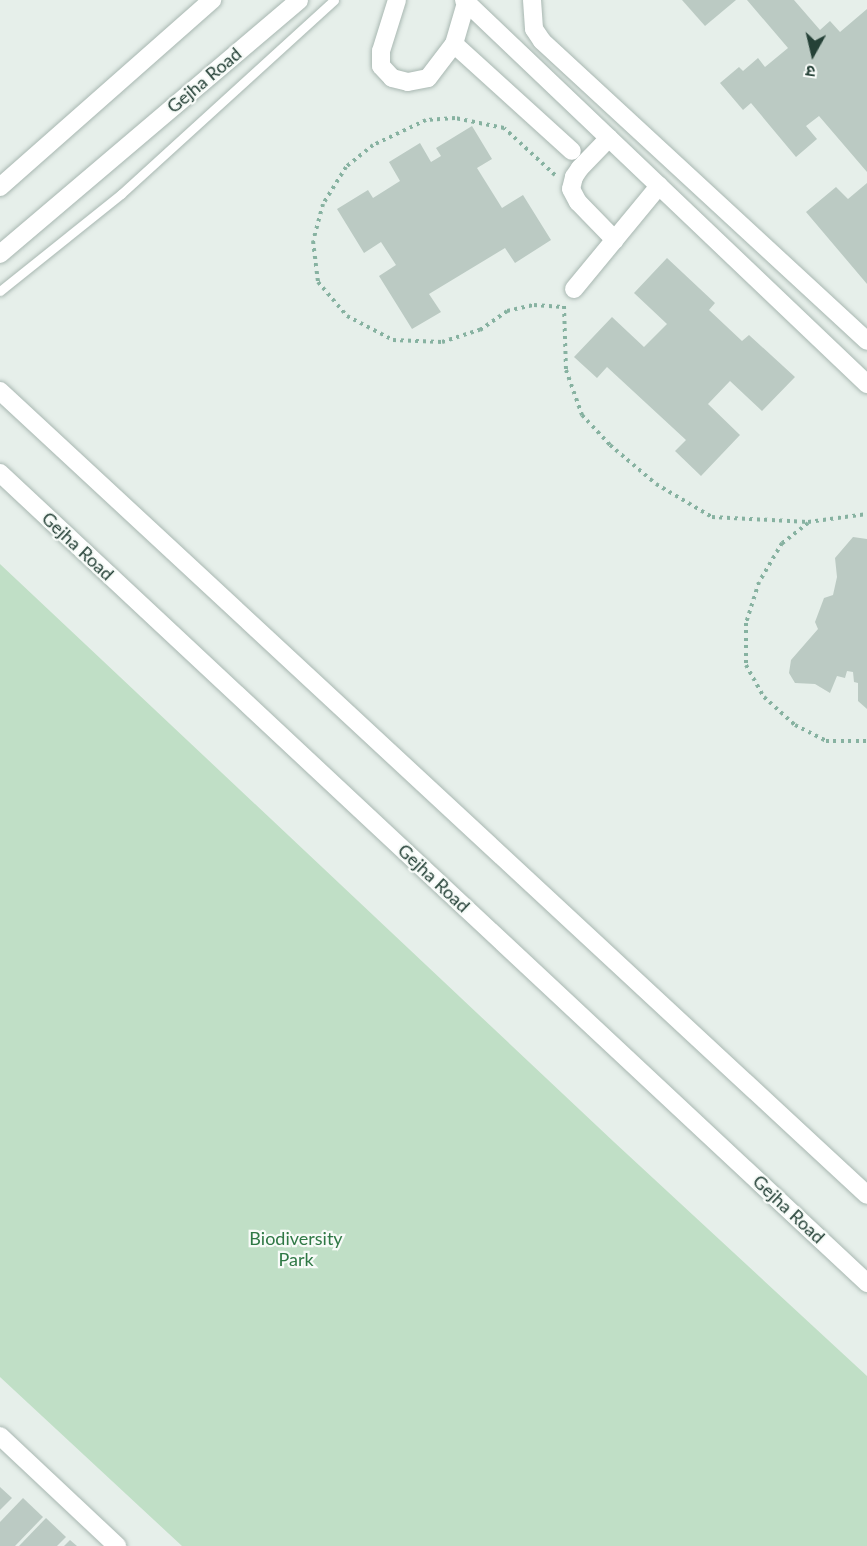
<!DOCTYPE html>
<meta charset="utf-8">
<style>
body{margin:0}
#map{position:relative;width:867px;height:1546px;overflow:hidden;background:#e6efea;font-family:Lato,"Noto Sans Devanagari",sans-serif}
div>[style]{position:absolute}
[style*='--x']{left:calc(var(--x)*1px);top:calc(var(--y)*1px);width:calc(var(--w)*1px);rotate:calc(var(--a)*1deg)}
.green>*{inset:0;background:#c0dfc6}
.building>*{inset:0;background:#bbcac3}
.path>*{height:4px;margin-top:-2px;transform-origin:0;background:repeating-linear-gradient(90deg,#87b2a1 0 3px,transparent 0 7.5px)}
.roads{filter:drop-shadow(0 0 2px #a8b7b1) drop-shadow(0 0 2px #a8b7b1)}
.service>*{height:9px;margin:-4.5px;padding:0 4.5px;transform-origin:4.5px;border-radius:4.5px;background:#fff}
.minor>*{height:18px;margin:-9px;padding:0 9px;transform-origin:9px;border-radius:9px;background:#fff}
.tertiary>*{height:18px;margin:-9px;padding:0 9px;transform-origin:9px;border-radius:9px;background:#fff}
span{translate:-50% -50%;white-space:nowrap;text-align:center;line-height:1.15;-webkit-text-stroke:4.5px #f7fbf8;paint-order:stroke}
.street-label{font-size:18px;color:#254137}
.park-label{font-size:18px;color:#2f7845}
.north{position:absolute;left:783px;top:24px;width:60px;height:60px;-webkit-text-stroke:4px #f7fbf8;paint-order:stroke;rotate:188deg;font-size:16px;font-weight:700;line-height:24px;text-align:center;color:#254137}
.north::after{content:'';display:block;margin:auto;width:21px;height:27px;background:#254137;clip-path:polygon(50% 0,100% 100%,50% 72%,0 100%)}
</style>
<div id="map">
<div class="green">
<div style="clip-path:polygon(0 564px,614px 1142px,867px 1376px,867px 1546px,182px 1546px,0 1377px)"></div>
</div>
<div class="building">
<div style="clip-path:polygon(682px 0,736px 0,705px 26px)"></div>
<div style="clip-path:polygon(747px 0,794px 0,820px 30px,830px 21px,840px 32px,867px 9px,867px 172px,819px 116px,806px 126px,817px 139px,796px 157px,751px 103px,743px 110px,720px 83px,739px 67px,743px 71px,758px 58px,765px 67px,788px 48px)"></div>
<div style="clip-path:polygon(472px 126px,492px 159px,477px 168px,502px 208px,523px 195px,551px 240px,515px 263px,505px 248px,429px 294px,441px 312px,412px 329px,379px 276px,396px 265px,381px 242px,364px 253px,337px 209px,368px 190px,373px 198px,400px 181px,389px 162px,420px 143px,431px 162px,441px 156px,436px 148px)"></div>
<div style="clip-path:polygon(867px 183px,867px 284px,806px 212px,836px 187px,848px 199px)"></div>
<div style="clip-path:polygon(667px 258px,715px 303px,709px 310px,742px 341px,749px 335px,795px 377px,762px 411px,730px 381px,708px 404px,740px 435px,701px 476px,675px 451px,686px 440px,607px 367px,597px 378px,574px 357px,612px 317px,644px 347px,667px 324px,634px 293px)"></div>
<div style="clip-path:polygon(853px 537px,867px 539px,867px 709px,858px 701px,858px 683px,854px 682px,853px 672px,847px 671px,845px 678px,837px 676px,830px 693px,815px 684px,795px 683px,789px 673px,791px 660px,818px 629px,815px 622px,824px 598px,833px 595px,837px 577px,835px 558px)"></div>
<div style="clip-path:polygon(0 1487px,12px 1498px,0 1510px)"></div>
<div style="clip-path:polygon(23px 1498px,43px 1517px,15px 1546px,0 1546px,0 1522px)"></div>
<div style="clip-path:polygon(46px 1518px,66px 1537px,57px 1546px,19px 1546px)"></div>
<div style="clip-path:polygon(70px 1540px,77px 1546px,64px 1546px)"></div>
</div>
<div class="path">
<div style="--x:555;--y:175;--w:69;--a:-137.3"></div>
<div style="--x:504;--y:128;--w:50;--a:-168.5"></div>
<div style="--x:455;--y:118;--w:29;--a:176"></div>
<div style="--x:426;--y:120;--w:59;--a:154.7"></div>
<div style="--x:373;--y:145;--w:35;--a:141"></div>
<div style="--x:346;--y:167;--w:44;--a:121.9"></div>
<div style="--x:323;--y:204;--w:38;--a:105"></div>
<div style="--x:313;--y:241;--w:41;--a:83"></div>
<div style="--x:318;--y:282;--w:45;--a:49.5"></div>
<div style="--x:347;--y:316;--w:52;--a:27.6"></div>
<div style="--x:393;--y:340;--w:49;--a:2.3"></div>
<div style="--x:442;--y:342;--w:40;--a:-18"></div>
<div style="--x:480;--y:330;--w:33;--a:-35"></div>
<div style="--x:507;--y:311;--w:28;--a:-13"></div>
<div style="--x:534;--y:305;--w:29;--a:4"></div>
<div style="--x:564;--y:306;--w:64;--a:88.2"></div>
<div style="--x:566;--y:370;--w:48;--a:70.4"></div>
<div style="--x:582;--y:415;--w:41;--a:47"></div>
<div style="--x:610;--y:445;--w:60;--a:40.3"></div>
<div style="--x:656;--y:484;--w:65;--a:30.5"></div>
<div style="--x:712;--y:517;--w:96;--a:3"></div>
<div style="--x:808;--y:522;--w:60;--a:-7.7"></div>
<div style="--x:808;--y:523;--w:33;--a:142"></div>
<div style="--x:782;--y:543;--w:45;--a:120.5"></div>
<div style="--x:759;--y:582;--w:43;--a:107.6"></div>
<div style="--x:746;--y:623;--w:42;--a:90"></div>
<div style="--x:746;--y:665;--w:37;--a:61"></div>
<div style="--x:764;--y:697;--w:42;--a:42.1"></div>
<div style="--x:795;--y:725;--w:35;--a:27"></div>
<div style="--x:826;--y:741;--w:41;--a:0"></div>
</div>
<div class="roads">
<div class="service">
<div style="--x:0;--y:291;--w:155;--a:-38.7"></div>
<div style="--x:121;--y:194;--w:288;--a:-42.3"></div>
</div>
<div class="minor">
<div style="--x:397;--y:0;--w:53;--a:107.4"></div>
<div style="--x:381;--y:51;--w:15;--a:90"></div>
<div style="--x:381;--y:66;--w:16;--a:47"></div>
<div style="--x:392;--y:78;--w:16;--a:14"></div>
<div style="--x:408;--y:82;--w:20;--a:-11"></div>
<div style="--x:428;--y:78;--w:43;--a:-52.6"></div>
<div style="--x:454;--y:44;--w:43;--a:-73.7"></div>
<div style="--x:464;--y:0;--w:557;--a:43.62"></div>
<div style="--x:532;--y:0;--w:29;--a:86"></div>
<div style="--x:534;--y:29;--w:14;--a:56"></div>
<div style="--x:542;--y:41;--w:442;--a:42.7"></div>
<div style="--x:454;--y:44;--w:159;--a:42.2"></div>
<div style="--x:609;--y:138;--w:42;--a:134"></div>
<div style="--x:580;--y:168;--w:11;--a:124"></div>
<div style="--x:574;--y:177;--w:12;--a:104"></div>
<div style="--x:571;--y:189;--w:15;--a:62"></div>
<div style="--x:578;--y:202;--w:53;--a:45.8"></div>
<div style="--x:574;--y:289;--w:134;--a:-50.5"></div>
<div style="--x:0;--y:1436;--w:161;--a:43.2"></div>
</div>
<div class="tertiary">
<div style="--x:0;--y:187;--w:283;--a:-41.4"></div>
<div style="--x:0;--y:254;--w:392;--a:-40.3"></div>
<div style="--x:0;--y:391;--w:1182;--a:42.84"></div>
<div style="--x:0;--y:473;--w:1187;--a:43.05"></div>
</div>
</div>
<div class="street-label">
<span style="left:204px;top:80px;rotate:-40deg">Gejha Road</span>
<span style="left:78px;top:546px;rotate:43deg">Gejha Road</span>
<span style="left:434px;top:878px;rotate:43deg">Gejha Road</span>
<span style="left:789px;top:1209px;rotate:43deg">Gejha Road</span>
</div>
<div class="park-label">
<span style="left:296px;top:1249px">Biodiversity<br>Park</span>
</div>
<div class="north">उ</div>
</div>
